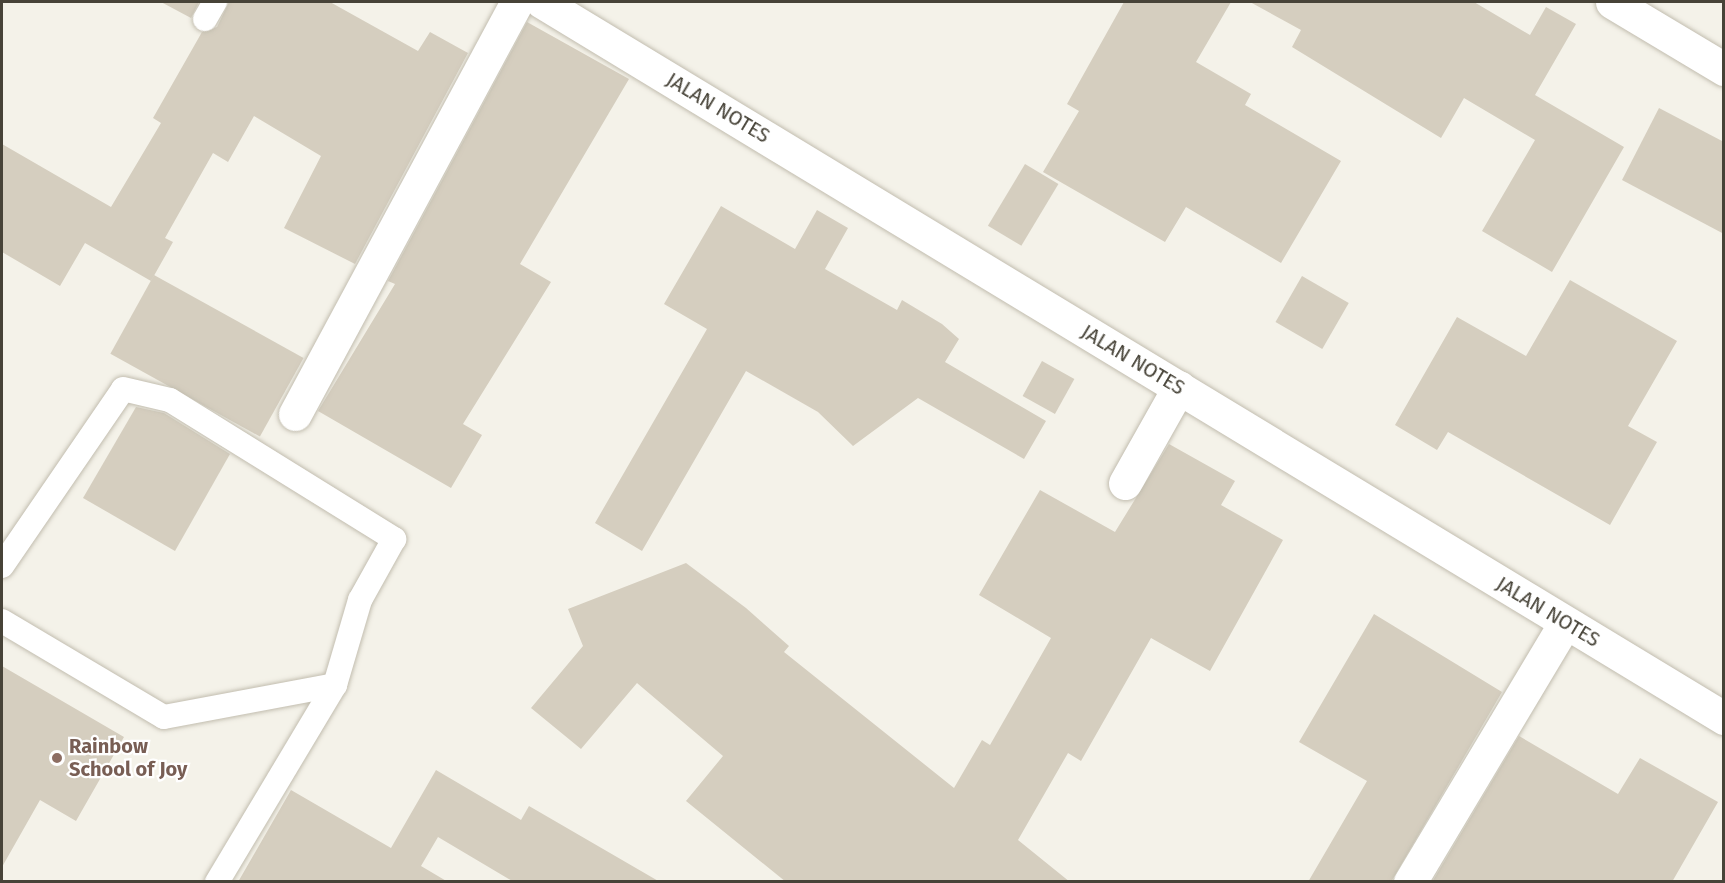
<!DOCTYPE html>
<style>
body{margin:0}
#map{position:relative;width:1725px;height:883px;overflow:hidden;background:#f4f2e9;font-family:"Fira Sans",sans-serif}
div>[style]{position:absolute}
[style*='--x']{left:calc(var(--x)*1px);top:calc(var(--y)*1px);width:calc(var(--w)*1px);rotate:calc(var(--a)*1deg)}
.building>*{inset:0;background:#d5cebf;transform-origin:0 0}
.roads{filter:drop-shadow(0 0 2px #c2bdaf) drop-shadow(0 0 2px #c2bdaf)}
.lane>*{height:24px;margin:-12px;padding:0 12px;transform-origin:12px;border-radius:12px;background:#fff}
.street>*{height:33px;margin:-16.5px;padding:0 16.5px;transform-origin:16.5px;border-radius:16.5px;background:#fff}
.dots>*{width:16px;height:16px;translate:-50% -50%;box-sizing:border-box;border:3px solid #fff;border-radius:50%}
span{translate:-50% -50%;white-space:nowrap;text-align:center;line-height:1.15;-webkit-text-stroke:4.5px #fff;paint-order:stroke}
.street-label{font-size:20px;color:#474338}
.education-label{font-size:20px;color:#785e54;font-weight:700}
.left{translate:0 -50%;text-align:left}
.frame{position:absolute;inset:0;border:3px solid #474338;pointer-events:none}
</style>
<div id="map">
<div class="building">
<div style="clip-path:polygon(161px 2px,199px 2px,191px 18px)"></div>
<div style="clip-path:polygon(229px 2px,330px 2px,418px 51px,430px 32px,468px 53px,355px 264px,284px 228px,321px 156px,254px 116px,228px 162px,213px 153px,165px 238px,173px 242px,151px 281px,85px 243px,60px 286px,2px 252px,2px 144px,111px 207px,161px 123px,153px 118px,202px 32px,217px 27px)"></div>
<div style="clip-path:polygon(1124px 2px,1231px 2px,1196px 62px,1251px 94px,1245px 105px,1341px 161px,1281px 263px,1186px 207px,1165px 242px,1043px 172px,1079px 111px,1067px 104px)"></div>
<div style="clip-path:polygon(1250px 2px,1474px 2px,1530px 35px,1546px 7px,1576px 24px,1535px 95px,1624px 147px,1552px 272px,1482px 231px,1535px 140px,1464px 98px,1441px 138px,1292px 47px,1301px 30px)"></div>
<div style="clip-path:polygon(527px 22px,629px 79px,520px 264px,551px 282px,463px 424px,482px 435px,451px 488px,318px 411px,395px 284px,388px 281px)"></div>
<div style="clip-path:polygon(1659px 108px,1724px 142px,1724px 234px,1622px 180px)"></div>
<div style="left:1025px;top:164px;width:39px;height:72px;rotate:31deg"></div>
<div style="clip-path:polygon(721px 206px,795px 249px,817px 210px,848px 228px,825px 269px,897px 310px,902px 300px,942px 324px,959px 339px,945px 362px,1046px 421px,1024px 459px,918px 398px,853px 446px,818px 412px,746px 371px,642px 551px,595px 523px,707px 329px,664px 304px)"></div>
<div style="left:154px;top:275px;width:171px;height:90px;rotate:29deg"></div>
<div style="left:1302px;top:276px;width:54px;height:53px;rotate:30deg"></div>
<div style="clip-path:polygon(1570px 280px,1677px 341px,1628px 426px,1657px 442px,1610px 525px,1448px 432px,1437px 450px,1395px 425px,1457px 317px,1526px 356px)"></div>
<div style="left:1042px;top:361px;width:37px;height:40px;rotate:29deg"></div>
<div style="clip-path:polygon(136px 407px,164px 413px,230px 454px,175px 551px,83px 498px)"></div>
<div style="clip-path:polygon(1169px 444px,1235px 481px,1221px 505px,1283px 540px,1210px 671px,1151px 638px,1081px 761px,1068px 753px,1018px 840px,1070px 882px,786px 882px,686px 801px,723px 756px,637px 683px,581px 749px,531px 708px,583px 646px,568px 609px,686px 563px,746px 608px,789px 646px,784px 652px,954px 788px,982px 740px,990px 745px,1051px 638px,979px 595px,1040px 490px,1115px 532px)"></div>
<div style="clip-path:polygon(1374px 614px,1502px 692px,1391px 882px,1308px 882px,1367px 781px,1299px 742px)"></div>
<div style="clip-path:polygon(2px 666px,124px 737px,76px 821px,40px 800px,2px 867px)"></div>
<div style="clip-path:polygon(1519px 736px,1618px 794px,1640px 758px,1718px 802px,1672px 882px,1432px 882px)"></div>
<div style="clip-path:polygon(436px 770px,521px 820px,529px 806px,660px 882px,514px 882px,438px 837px,421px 866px,448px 882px,238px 882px,291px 790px,391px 848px)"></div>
</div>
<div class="roads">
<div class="lane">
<div style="--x:205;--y:19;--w:20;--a:-60"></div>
<div style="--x:2;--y:566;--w:214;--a:-55.6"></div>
<div style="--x:123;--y:389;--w:48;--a:13.2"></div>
<div style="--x:170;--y:400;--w:264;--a:31.8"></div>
<div style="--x:394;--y:539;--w:70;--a:119.1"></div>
<div style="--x:360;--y:600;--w:89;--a:106.4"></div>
<div style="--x:335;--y:685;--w:230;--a:120.9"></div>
<div style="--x:2;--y:621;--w:188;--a:30.7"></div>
<div style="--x:164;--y:717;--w:174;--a:-10.6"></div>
</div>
<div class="street">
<div style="--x:542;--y:2;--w:1382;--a:31.21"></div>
<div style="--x:1612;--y:2;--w:131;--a:30.9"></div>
<div style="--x:295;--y:414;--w:468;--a:-61.7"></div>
<div style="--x:1125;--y:483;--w:110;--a:-60.6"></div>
<div style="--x:1410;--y:882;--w:302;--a:-59.1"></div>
</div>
</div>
<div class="dots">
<div style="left:57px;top:758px;background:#8d6e63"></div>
</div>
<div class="street-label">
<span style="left:718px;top:108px;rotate:31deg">JALAN NOTES</span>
<span style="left:1133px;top:360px;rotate:31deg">JALAN NOTES</span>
<span style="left:1548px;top:612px;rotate:31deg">JALAN NOTES</span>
</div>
<div class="education-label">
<span class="left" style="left:69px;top:758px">Rainbow<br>School of Joy</span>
</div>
<div class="frame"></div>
</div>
